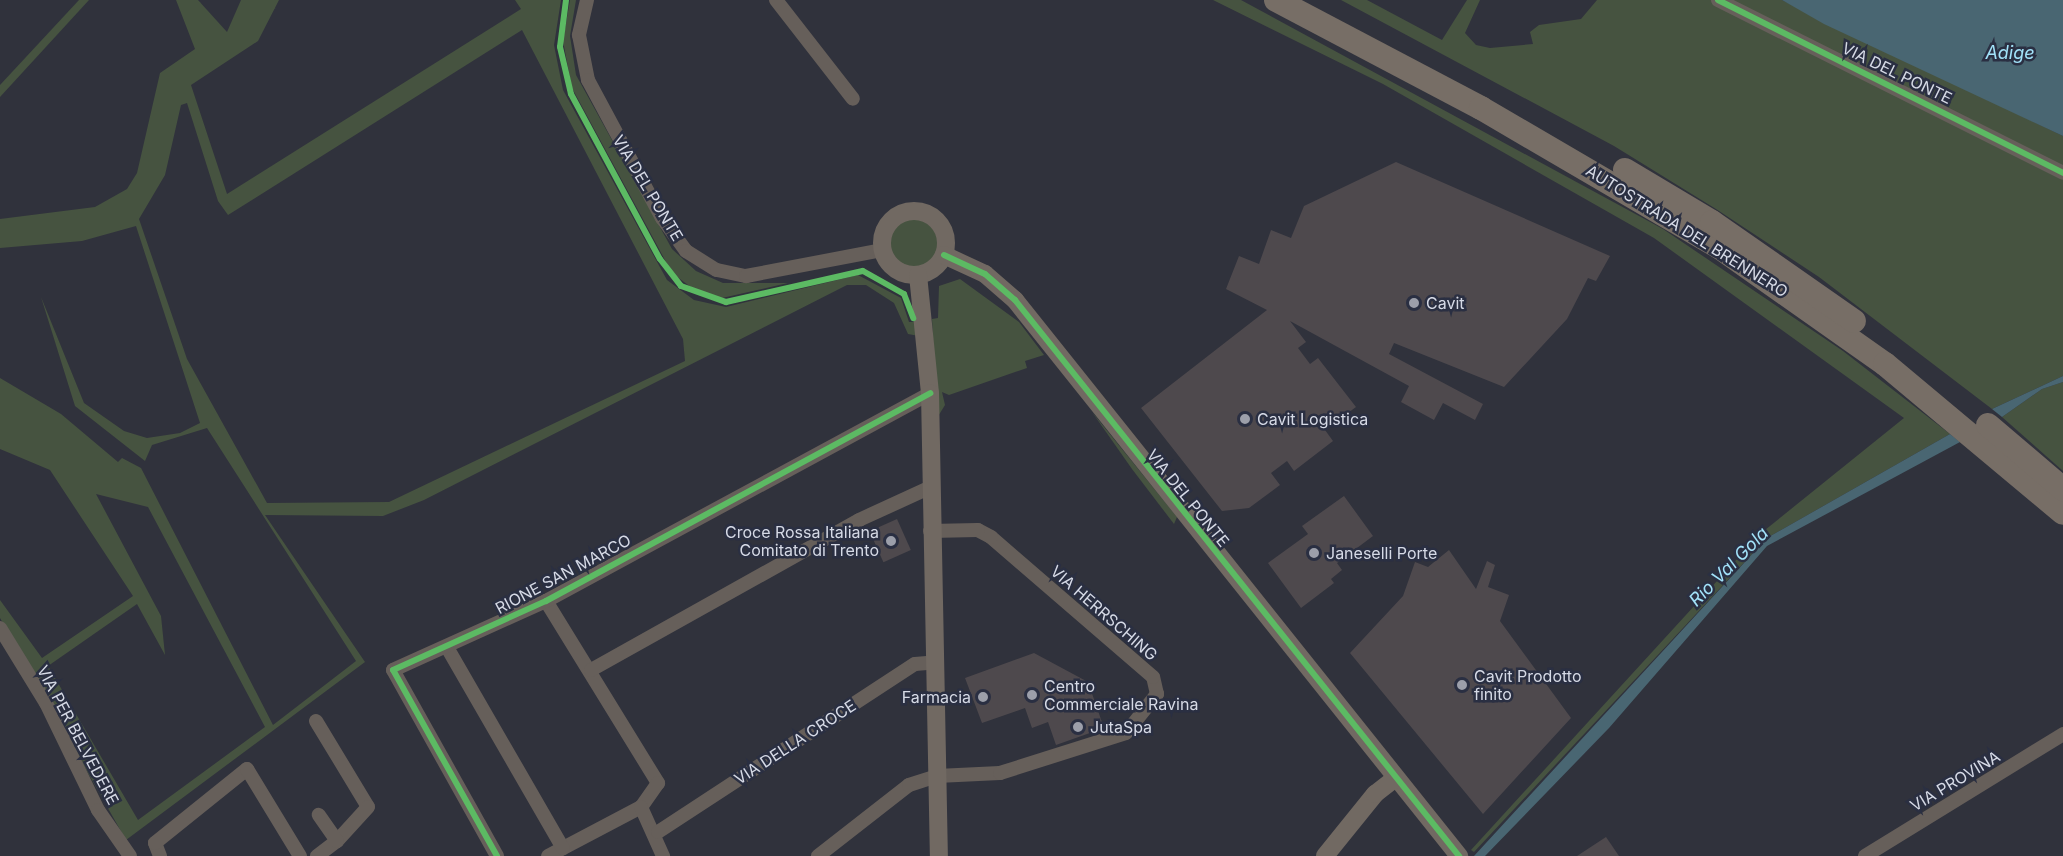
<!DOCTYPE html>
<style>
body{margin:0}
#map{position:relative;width:2063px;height:856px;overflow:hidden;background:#30323c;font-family:Inter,sans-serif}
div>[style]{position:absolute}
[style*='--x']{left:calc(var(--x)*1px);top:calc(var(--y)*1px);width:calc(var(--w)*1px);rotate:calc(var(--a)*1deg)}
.green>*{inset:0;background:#465340}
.round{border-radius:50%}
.water>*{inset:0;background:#496672}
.building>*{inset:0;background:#4e494d;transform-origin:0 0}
.street>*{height:14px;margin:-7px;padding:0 7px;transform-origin:7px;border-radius:7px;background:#665f5a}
.secondary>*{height:18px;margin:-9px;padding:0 9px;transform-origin:9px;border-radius:9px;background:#716962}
.secondary>.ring{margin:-9px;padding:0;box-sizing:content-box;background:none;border:18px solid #716962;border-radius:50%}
.highway>*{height:24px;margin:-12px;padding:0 12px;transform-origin:12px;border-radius:12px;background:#776e66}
.cycleway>*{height:6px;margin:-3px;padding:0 3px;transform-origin:3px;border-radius:3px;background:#5cba63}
.dots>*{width:16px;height:16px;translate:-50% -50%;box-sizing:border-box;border:3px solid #2a2f42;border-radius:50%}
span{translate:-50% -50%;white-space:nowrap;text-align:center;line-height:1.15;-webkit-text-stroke:5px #2a2f42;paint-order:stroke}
.street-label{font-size:16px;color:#d6dae6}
.poi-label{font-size:16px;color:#d6dae6}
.left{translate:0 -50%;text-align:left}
.right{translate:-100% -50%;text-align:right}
.water-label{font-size:18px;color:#a2e2f9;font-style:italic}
</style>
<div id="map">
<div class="green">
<div style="clip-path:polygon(79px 0,89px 0,0 97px,0 85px)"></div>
<div style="clip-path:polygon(evenodd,176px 0,198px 0,227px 32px,241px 0,279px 0,258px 41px,191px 85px,227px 194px,521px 9px,515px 0,561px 0,554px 45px,563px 90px,667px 280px,694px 300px,726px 307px,858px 275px,901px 298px,909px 322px,917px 322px,919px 336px,908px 334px,894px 303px,866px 285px,847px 285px,424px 500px,383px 516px,265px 515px,365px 662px,126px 840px,0 618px,0 600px,42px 658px,133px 596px,50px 470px,0 449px,0 378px,61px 414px,118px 462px,122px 458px,141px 468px,273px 725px,356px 661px,207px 428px,152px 445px,145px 461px,75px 406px,41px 297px,84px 403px,124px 431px,147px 438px,180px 433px,200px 423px,136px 226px,82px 241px,0 248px,0 219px,95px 207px,127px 189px,137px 173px,160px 73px,195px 49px,176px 0,522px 30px,683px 339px,685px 361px,389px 502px,267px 503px,187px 359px,139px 219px,165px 175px,181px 105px,187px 103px,218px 201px,228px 215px,522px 30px,176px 0,96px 494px,148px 507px,265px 727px,138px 820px,48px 666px,137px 604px,165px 655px,161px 616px,96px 494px)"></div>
<div style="clip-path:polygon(570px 0,576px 0,570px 36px,576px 75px,672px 249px,696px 271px,723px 283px,788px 283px,722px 298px,700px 294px,672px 273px,572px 88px,563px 41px)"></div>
<div style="clip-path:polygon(1213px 0,1241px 0,1663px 229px,1843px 351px,1950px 434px,1767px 538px,1474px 852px,1471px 850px,1760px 534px,1904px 418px,1654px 238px,1383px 84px)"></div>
<div style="clip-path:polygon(1341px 0,1367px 0,1442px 40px,1467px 0,1480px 0,1465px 33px,1476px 45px,1490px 48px,1533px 44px,1530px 32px,1539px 25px,1581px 19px,1597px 0,1714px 0,2063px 177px,2063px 376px,1992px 409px,1819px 277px,1716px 209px,1614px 146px)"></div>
<div style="clip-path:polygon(1730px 0,1782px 0,2063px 136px,2063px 168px)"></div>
<div class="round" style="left:888px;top:219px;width:50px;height:50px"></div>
<div style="clip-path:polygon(960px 279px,1019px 322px,1044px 355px,1025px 361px,1027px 368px,949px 395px,942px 392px,945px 405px,937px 418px,932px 319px,938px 318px,939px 286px)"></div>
<div style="clip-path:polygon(2063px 382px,2063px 471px,2002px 417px,2042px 389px)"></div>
<div style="clip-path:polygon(1092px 412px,1177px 517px,1174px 524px,1132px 469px)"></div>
</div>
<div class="water">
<div style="clip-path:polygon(1782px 0,2063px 0,2063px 136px,1824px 24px)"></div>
<div style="clip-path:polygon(2063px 376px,2063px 382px,2042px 389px,2002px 417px,1992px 409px)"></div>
<div style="clip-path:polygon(1950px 434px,1960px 442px,1767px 546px,1609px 728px,1485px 856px,1474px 856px,1767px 538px)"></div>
</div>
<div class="building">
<div style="clip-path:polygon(1396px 162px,1610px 256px,1596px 281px,1588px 278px,1567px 319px,1504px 387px,1394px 343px,1389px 354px,1483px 404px,1475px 420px,1443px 403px,1434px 420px,1401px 402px,1409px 386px,1290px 321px,1306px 342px,1298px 348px,1310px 364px,1318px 358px,1356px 407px,1325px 430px,1333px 441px,1294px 471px,1287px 461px,1271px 473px,1280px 485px,1249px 508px,1222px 511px,1141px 408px,1267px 310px,1226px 289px,1239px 256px,1259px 264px,1271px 230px,1291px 238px,1304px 206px)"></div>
<div style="clip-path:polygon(1344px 496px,1373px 536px,1337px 563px,1342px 570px,1331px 579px,1334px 583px,1301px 608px,1268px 563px,1308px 534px,1302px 526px)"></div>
<div style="left:897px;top:519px;width:34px;height:30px;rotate:66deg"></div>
<div style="clip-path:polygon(1449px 550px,1476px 589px,1487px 561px,1495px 565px,1488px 587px,1509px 595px,1500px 621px,1571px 718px,1483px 814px,1350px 653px,1403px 596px,1415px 562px,1428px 567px)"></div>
<div style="clip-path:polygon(1034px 653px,1088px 682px,1104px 728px,1056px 745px,1048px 722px,1032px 728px,1025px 708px,982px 723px,965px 678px)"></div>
<div style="clip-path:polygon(1606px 837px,1619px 856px,1577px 856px)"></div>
</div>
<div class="street">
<div style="--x:587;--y:0;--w:36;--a:103"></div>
<div style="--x:579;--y:35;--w:46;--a:78.7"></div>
<div style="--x:588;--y:80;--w:157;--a:61.8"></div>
<div style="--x:662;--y:218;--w:41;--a:54"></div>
<div style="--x:686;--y:251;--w:36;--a:32"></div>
<div style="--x:717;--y:270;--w:30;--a:12"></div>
<div style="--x:746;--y:276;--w:138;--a:-10.8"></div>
<div style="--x:776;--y:0;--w:125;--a:52.1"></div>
<div style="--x:1718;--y:0;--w:386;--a:26.6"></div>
<div style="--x:546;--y:601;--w:214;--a:58.4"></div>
<div style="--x:658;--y:783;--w:29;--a:125"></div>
<div style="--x:641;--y:807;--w:105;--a:152.2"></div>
<div style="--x:0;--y:628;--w:88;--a:58.5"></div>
<div style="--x:46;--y:703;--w:119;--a:64.1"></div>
<div style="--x:98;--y:810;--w:56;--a:55.2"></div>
<div style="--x:448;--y:649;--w:230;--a:60"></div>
<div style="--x:591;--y:670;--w:307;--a:-29.2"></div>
<div style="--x:859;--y:520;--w:77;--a:-24.6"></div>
<div style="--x:316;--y:721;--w:100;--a:58.8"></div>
<div style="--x:368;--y:807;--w:46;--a:132.4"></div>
<div style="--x:641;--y:807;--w:54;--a:65.8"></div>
<div style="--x:658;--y:832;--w:307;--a:-33.2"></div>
<div style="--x:915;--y:664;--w:21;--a:-5"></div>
<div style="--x:160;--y:856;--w:14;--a:-111"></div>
<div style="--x:155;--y:843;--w:118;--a:-38.8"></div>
<div style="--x:247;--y:769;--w:102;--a:58.7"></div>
<div style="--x:317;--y:856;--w:25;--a:-37"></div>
<div style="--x:337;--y:841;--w:32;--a:-125"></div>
<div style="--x:497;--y:856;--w:213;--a:-119.2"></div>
<div style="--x:393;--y:670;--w:168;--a:-24.3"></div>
<div style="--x:546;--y:601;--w:437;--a:-28.4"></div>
<div style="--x:818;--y:856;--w:115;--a:-38"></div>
<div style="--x:909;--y:785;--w:29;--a:-18"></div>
<div style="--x:937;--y:776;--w:63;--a:-2.7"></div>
<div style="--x:1000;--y:773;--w:132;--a:-17.6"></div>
<div style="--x:1126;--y:733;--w:50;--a:-51.5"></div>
<div style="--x:1157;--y:694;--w:17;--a:-103"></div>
<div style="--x:1153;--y:677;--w:214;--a:-139.2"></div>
<div style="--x:991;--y:537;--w:15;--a:-152"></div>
<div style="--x:978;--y:530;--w:48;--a:178.8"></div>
<div style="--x:1865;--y:856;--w:233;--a:-31.6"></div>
</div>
<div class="secondary">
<div class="ring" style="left:882px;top:211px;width:46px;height:46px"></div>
<div style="--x:944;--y:255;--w:45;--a:24.9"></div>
<div style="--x:985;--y:274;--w:40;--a:41"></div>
<div style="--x:1015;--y:300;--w:712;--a:51.39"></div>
<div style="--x:918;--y:275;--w:119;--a:84.2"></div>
<div style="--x:930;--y:393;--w:463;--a:88.9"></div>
<div style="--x:1325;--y:856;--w:80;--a:-51.1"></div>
<div style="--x:1375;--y:794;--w:24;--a:-38"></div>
</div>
<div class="highway">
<div style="--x:1276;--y:0;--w:232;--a:27.8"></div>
<div style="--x:1481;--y:108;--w:276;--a:30.3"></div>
<div style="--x:1719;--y:247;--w:203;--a:35.2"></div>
<div style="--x:1885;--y:364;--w:232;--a:39.9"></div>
<div style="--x:1625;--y:170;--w:101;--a:30.9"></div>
<div style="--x:1712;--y:222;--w:173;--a:34.9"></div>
<div style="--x:1988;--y:425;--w:99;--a:40.5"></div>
</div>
<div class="cycleway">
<div style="--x:566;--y:0;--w:47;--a:97.3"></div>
<div style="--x:560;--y:47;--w:48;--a:76.8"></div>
<div style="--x:571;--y:94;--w:187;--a:61.7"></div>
<div style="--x:660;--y:259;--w:34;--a:52"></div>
<div style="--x:681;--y:286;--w:48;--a:19.6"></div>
<div style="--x:726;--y:302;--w:140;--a:-12.8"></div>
<div style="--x:863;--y:271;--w:47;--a:29.3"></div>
<div style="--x:904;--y:294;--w:26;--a:69"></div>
<div style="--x:1718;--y:0;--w:386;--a:26.6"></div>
<div style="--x:944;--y:255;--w:45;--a:24.9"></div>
<div style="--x:985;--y:274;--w:40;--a:41"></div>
<div style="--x:1015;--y:300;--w:712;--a:51.39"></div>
<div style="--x:497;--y:856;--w:213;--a:-119.2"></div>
<div style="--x:393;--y:670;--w:168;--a:-24.3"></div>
<div style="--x:546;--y:601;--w:437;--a:-28.4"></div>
</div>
<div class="dots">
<div style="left:1414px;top:303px;background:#9c9faa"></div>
<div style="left:1245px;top:419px;background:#9c9faa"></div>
<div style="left:891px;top:541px;background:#9c9faa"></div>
<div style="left:1314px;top:553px;background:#9c9faa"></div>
<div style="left:1462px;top:685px;background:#9c9faa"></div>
<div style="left:1032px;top:695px;background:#9c9faa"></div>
<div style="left:983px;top:697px;background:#9c9faa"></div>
<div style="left:1078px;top:727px;background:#9c9faa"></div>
</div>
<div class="street-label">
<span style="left:1897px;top:73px;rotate:26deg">VIA DEL PONTE</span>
<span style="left:648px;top:188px;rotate:59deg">VIA DEL PONTE</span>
<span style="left:1687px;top:231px;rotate:32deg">AUTOSTRADA DEL BRENNERO</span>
<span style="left:1188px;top:498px;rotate:51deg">VIA DEL PONTE</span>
<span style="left:563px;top:574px;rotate:-28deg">RIONE SAN MARCO</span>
<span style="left:1104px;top:613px;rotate:41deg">VIA HERRSCHING</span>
<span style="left:78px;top:735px;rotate:62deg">VIA PER BELVEDERE</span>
<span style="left:795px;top:742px;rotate:-33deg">VIA DELLA CROCE</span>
<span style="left:1955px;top:781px;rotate:-31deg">VIA PROVINA</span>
</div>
<div class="poi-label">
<span class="left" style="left:1426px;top:303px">Cavit</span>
<span class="left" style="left:1257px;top:419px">Cavit Logistica</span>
<span class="right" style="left:879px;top:541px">Croce Rossa Italiana<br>Comitato di Trento</span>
<span class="left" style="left:1326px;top:553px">Janeselli Porte</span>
<span class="left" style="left:1474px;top:685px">Cavit Prodotto<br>finito</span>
<span class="left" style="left:1044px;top:695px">Centro<br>Commerciale Ravina</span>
<span class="right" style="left:971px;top:697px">Farmacia</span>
<span class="left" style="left:1090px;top:727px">JutaSpa</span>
</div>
<div class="water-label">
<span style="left:2010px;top:53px">Adige</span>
<span style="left:1729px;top:567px;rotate:-45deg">Rio Val Gola</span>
</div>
</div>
